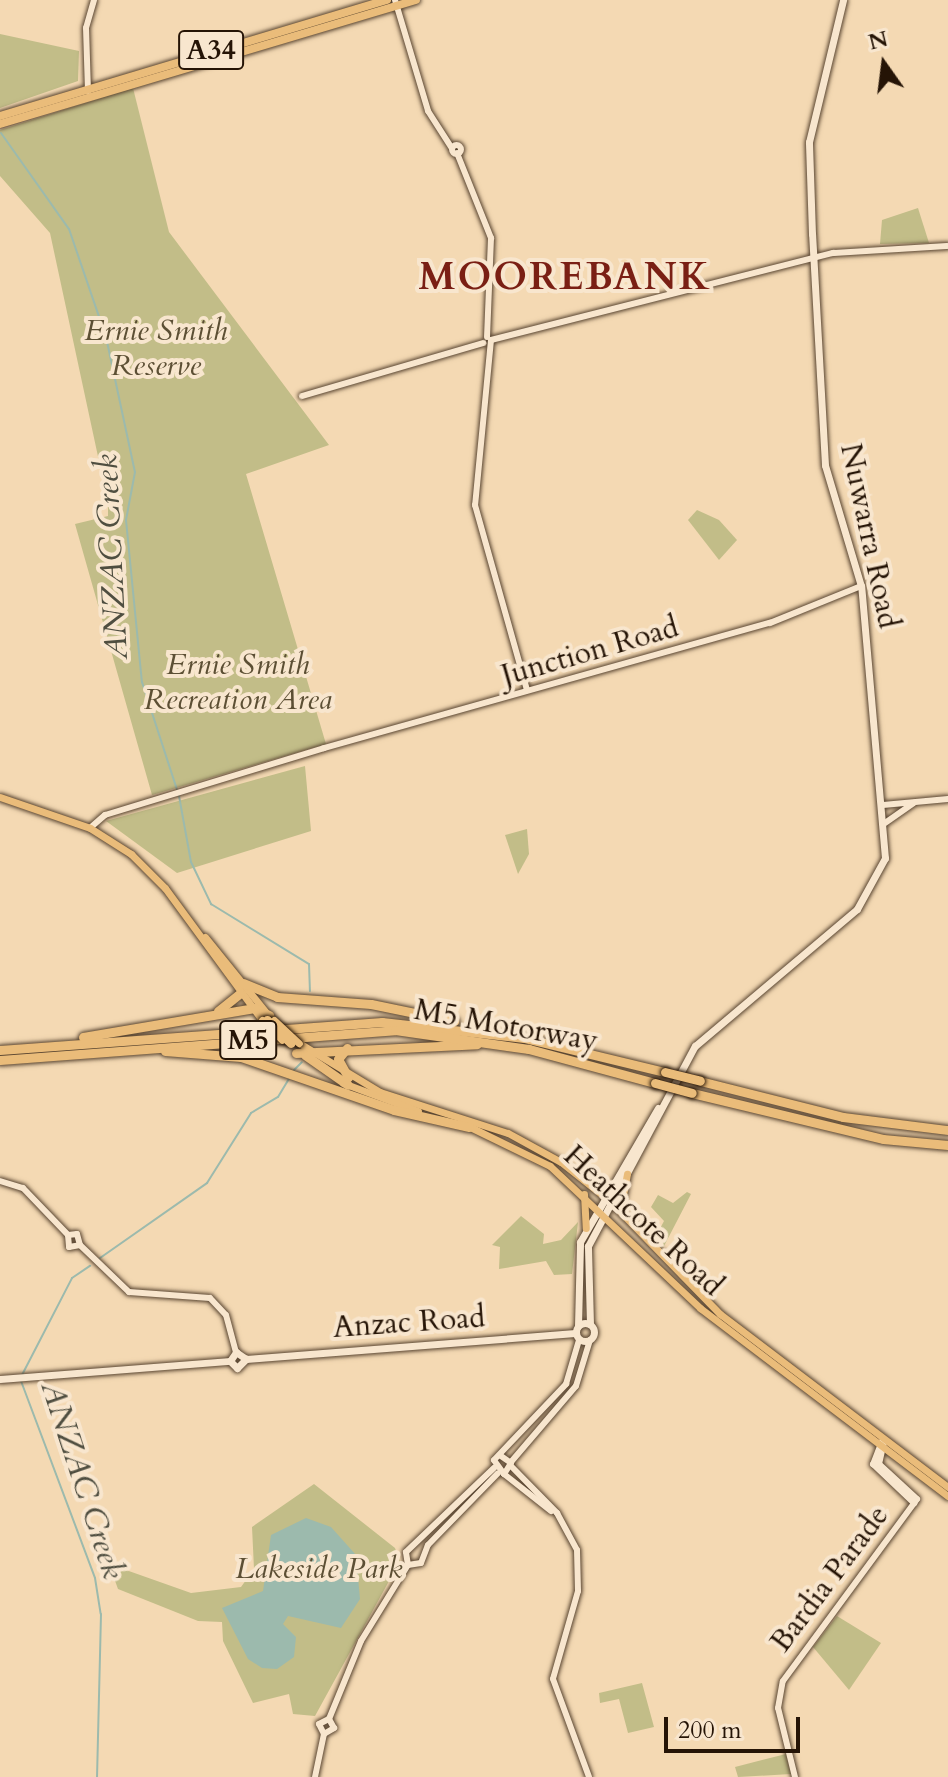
<!DOCTYPE html>
<style>
body{margin:0}
#map{position:relative;width:948px;height:1777px;overflow:hidden;background:#f4d9b3;font-family:Cardo,serif}
div>[style]{position:absolute}
[style*='--x']{left:calc(var(--x)*1px);top:calc(var(--y)*1px);width:calc(var(--w)*1px);rotate:calc(var(--a)*1deg)}
.green>*{inset:0;background:#c2bd88}
.water>*{inset:0;background:#9cbaad}
.stream>*{height:2px;margin:-1px;padding:0 1px;transform-origin:1px;border-radius:1px;background:#9cbaad}
.roads{filter:drop-shadow(0 0 2px #594531) drop-shadow(0 0 2px #594531)}
.tertiary>*{height:6px;margin:-3px;padding:0 3px;transform-origin:3px;border-radius:3px;background:#f8e6ce}
.tertiary>.ring{margin:-3px;padding:0;box-sizing:content-box;background:none;border:6px solid #f8e6ce;border-radius:50%}
.secondary>*{height:7px;margin:-3.5px;padding:0 3.5px;transform-origin:3.5px;border-radius:3.5px;background:#f8e6ce}
.secondary>.ring{margin:-3.5px;padding:0;box-sizing:content-box;background:none;border:7px solid #f8e6ce;border-radius:50%}
.primary>*{height:7px;margin:-3.5px;padding:0 3.5px;transform-origin:3.5px;border-radius:3.5px;background:#eabc7a}
.trunk>*{height:8px;margin:-4px;padding:0 4px;transform-origin:4px;border-radius:4px;background:#eabc7a}
.motorway>*{height:9px;margin:-4.5px;padding:0 4.5px;transform-origin:4.5px;border-radius:4.5px;background:#eabc7a}
.bridges{filter:drop-shadow(0 0 2px #251406) drop-shadow(0 0 2px #251406)}
.primary-bridge>*{height:7px;margin:-3.5px;padding:0 3.5px;transform-origin:3.5px;border-radius:3.5px;background:#eabc7a}
.motorway-bridge>*{height:9px;margin:-4.5px;padding:0 4.5px;transform-origin:4.5px;border-radius:4.5px;background:#eabc7a}
span{translate:-50% -50%;white-space:nowrap;text-align:center;line-height:1.15;-webkit-text-stroke:8px #f8e6ce;paint-order:stroke}
.shield-label span{padding:2px 6px;background:#f8e6ce;border:2px solid;border-radius:6px;-webkit-text-stroke-width:0}
.shield-label{font-size:28px;color:#251406;font-weight:700}
.park-label{font-size:30px;color:#5c4f34;font-style:italic}
.street-label{font-size:30px;color:#251406}
.water-label{font-size:32px;color:#4f4e40;font-style:italic}
.district-label{font-size:38px;color:#7a1f14;font-weight:700;letter-spacing:2px}
.north{position:absolute;left:844px;top:24px;width:80px;height:80px;-webkit-text-stroke:6px #f8e6ce;paint-order:stroke;rotate:346deg;font-size:22px;font-weight:700;line-height:32px;text-align:center;color:#251406}
.north::after{content:'';display:block;margin:auto;width:28px;height:36px;background:#251406;clip-path:polygon(50% 0,100% 100%,50% 72%,0 100%)}
.scale{position:absolute;left:664px;top:1717px;width:136px;height:36px;box-sizing:border-box;border:4px solid #251406;border-top:0;padding-left:10px;font-size:24px;line-height:28px;white-space:nowrap;color:#251406;-webkit-text-stroke:6px #f8e6ce;paint-order:stroke}
</style>
<div id="map">
<div class="green">
<div style="clip-path:polygon(0 34px,79px 51px,78px 81px,0 108px)"></div>
<div style="clip-path:polygon(133px 88px,169px 232px,329px 445px,246px 474px,326px 744px,152px 795px,75px 524px,108px 516px,108px 503px,50px 233px,0 176px,0 130px)"></div>
<div style="clip-path:polygon(918px 208px,929px 243px,880px 244px,882px 220px)"></div>
<div style="clip-path:polygon(697px 510px,719px 520px,737px 540px,719px 560px,688px 520px)"></div>
<div style="clip-path:polygon(305px 766px,311px 831px,177px 873px,106px 821px)"></div>
<div style="clip-path:polygon(527px 829px,529px 854px,518px 874px,505px 835px)"></div>
<div style="clip-path:polygon(687px 1192px,691px 1194px,663px 1248px,655px 1238px,664px 1221px,651px 1207px,658px 1195px,673px 1203px)"></div>
<div style="clip-path:polygon(521px 1216px,544px 1234px,543px 1244px,561px 1240px,578px 1222px,572px 1274px,554px 1275px,546px 1261px,499px 1269px,500px 1247px,492px 1245px)"></div>
<div style="clip-path:polygon(314px 1484px,395px 1548px,400px 1561px,315px 1716px,293px 1714px,289px 1694px,253px 1703px,223px 1641px,222px 1622px,198px 1621px,118px 1589px,109px 1564px,191px 1593px,241px 1587px,254px 1569px,252px 1527px)"></div>
<div style="clip-path:polygon(837px 1616px,881px 1643px,849px 1690px,813px 1647px)"></div>
<div style="clip-path:polygon(642px 1683px,654px 1727px,628px 1733px,619px 1699px,600px 1703px,599px 1693px)"></div>
<div style="clip-path:polygon(786px 1754px,791px 1774px,738px 1777px,735px 1767px)"></div>
</div>
<div class="water">
<div style="clip-path:polygon(306px 1518px,331px 1527px,356px 1555px,360px 1599px,341px 1628px,288px 1616px,283px 1624px,296px 1637px,294px 1657px,277px 1669px,262px 1668px,248px 1659px,222px 1608px,263px 1591px,271px 1535px)"></div>
</div>
<div class="stream">
<div style="--x:1;--y:133;--w:118;--a:54.7"></div>
<div style="--x:69;--y:229;--w:114;--a:71.1"></div>
<div style="--x:106;--y:337;--w:138;--a:77.9"></div>
<div style="--x:135;--y:472;--w:49;--a:100.6"></div>
<div style="--x:126;--y:520;--w:163;--a:84.4"></div>
<div style="--x:142;--y:682;--w:114;--a:72"></div>
<div style="--x:179;--y:796;--w:67;--a:79.7"></div>
<div style="--x:191;--y:862;--w:47;--a:64.5"></div>
<div style="--x:211;--y:904;--w:115;--a:31.5"></div>
<div style="--x:309;--y:964;--w:27;--a:88"></div>
<div style="--x:294;--y:1070;--w:11;--a:-45"></div>
<div style="--x:100;--y:1258;--w:131;--a:-35"></div>
<div style="--x:207;--y:1183;--w:83;--a:-57.8"></div>
<div style="--x:251;--y:1113;--w:31;--a:-31"></div>
<div style="--x:278;--y:1097;--w:21;--a:-59"></div>
<div style="--x:22;--y:1375;--w:109;--a:-62.7"></div>
<div style="--x:72;--y:1278;--w:22;--a:-34"></div>
<div style="--x:21;--y:1381;--w:210;--a:69.4"></div>
<div style="--x:95;--y:1578;--w:36;--a:81"></div>
<div style="--x:101;--y:1614;--w:163;--a:91.4"></div>
</div>
<div class="roads">
<div class="tertiary">
<div style="--x:395;--y:0;--w:116;--a:73.4"></div>
<div style="--x:428;--y:111;--w:43;--a:57.4"></div>
<div style="--x:88;--y:91;--w:63;--a:-91.8"></div>
<div style="--x:86;--y:28;--w:29;--a:-74"></div>
<div class="ring" style="left:451.5px;top:144.5px;width:3px;height:3px"></div>
<div style="--x:457;--y:153;--w:92;--a:68.2"></div>
<div style="--x:491;--y:238;--w:99;--a:92.3"></div>
<div style="--x:491;--y:340;--w:353;--a:-14.3"></div>
<div style="--x:833;--y:253;--w:115;--a:-3.5"></div>
<div style="--x:491;--y:340;--w:166;--a:95.5"></div>
<div style="--x:475;--y:505;--w:192;--a:74.3"></div>
<div style="--x:302;--y:396;--w:189;--a:-16.3"></div>
<div style="--x:883;--y:805;--w:65;--a:-5.3"></div>
<div style="--x:885;--y:823;--w:35;--a:-35"></div>
<div style="--x:90;--y:828;--w:20;--a:-41"></div>
<div style="--x:105;--y:815;--w:229;--a:-17"></div>
<div style="--x:324;--y:748;--w:463;--a:-15.7"></div>
<div style="--x:770;--y:623;--w:98;--a:-22.1"></div>
<div style="--x:0;--y:1181;--w:24;--a:17"></div>
<div style="--x:23;--y:1188;--w:65;--a:46.2"></div>
<div style="--x:68;--y:1235;--w:12;--a:85"></div>
<div style="--x:69;--y:1247;--w:11;--a:-10"></div>
<div style="--x:68;--y:1235;--w:9;--a:-6"></div>
<div style="--x:77;--y:1234;--w:11;--a:75"></div>
<div style="--x:80;--y:1245;--w:68;--a:43.8"></div>
<div style="--x:129;--y:1292;--w:81;--a:4.2"></div>
<div style="--x:210;--y:1298;--w:23;--a:47"></div>
<div style="--x:226;--y:1315;--w:38;--a:75"></div>
<div style="--x:882;--y:1441;--w:25;--a:111"></div>
<div style="--x:873;--y:1464;--w:57;--a:43.6"></div>
<div style="--x:501;--y:1456;--w:12;--a:35"></div>
<div style="--x:511;--y:1463;--w:13;--a:122"></div>
<div style="--x:504;--y:1474;--w:17;--a:-126"></div>
<div style="--x:494;--y:1460;--w:105;--a:-46.5"></div>
<div style="--x:566;--y:1384;--w:46;--a:-73.5"></div>
<div style="--x:511;--y:1462;--w:100;--a:-49.5"></div>
<div style="--x:576;--y:1386;--w:48;--a:-73.1"></div>
<div style="--x:511;--y:1466;--w:66;--a:45.6"></div>
<div style="--x:557;--y:1513;--w:42;--a:61.6"></div>
<div style="--x:577;--y:1550;--w:41;--a:88.6"></div>
<div style="--x:578;--y:1591;--w:91;--a:105.9"></div>
<div style="--x:553;--y:1679;--w:104;--a:69.8"></div>
<div style="--x:504;--y:1474;--w:60;--a:38.2"></div>
<div style="--x:408;--y:1565;--w:13;--a:-99"></div>
<div style="--x:406;--y:1552;--w:122;--a:-43.7"></div>
<div style="--x:408;--y:1565;--w:13;--a:-9"></div>
<div style="--x:421;--y:1563;--w:19;--a:-69"></div>
<div style="--x:428;--y:1545;--w:100;--a:-45.8"></div>
<div style="--x:329;--y:1719;--w:84;--a:-67.7"></div>
<div style="--x:361;--y:1641;--w:89;--a:-58.3"></div>
<div style="--x:324;--y:1734;--w:12;--a:-31"></div>
<div style="--x:334;--y:1728;--w:10;--a:-119"></div>
<div style="--x:324;--y:1734;--w:11;--a:-117"></div>
<div style="--x:319;--y:1724;--w:11;--a:-27"></div>
<div style="--x:315;--y:1777;--w:44;--a:-78.2"></div>
<div style="--x:795;--y:1777;--w:71;--a:-103.8"></div>
<div style="--x:778;--y:1708;--w:27;--a:-80"></div>
<div style="--x:783;--y:1681;--w:226;--a:-53.6"></div>
<div style="--x:917;--y:1499;--w:52;--a:-137.4"></div>
<div style="--x:879;--y:1464;--w:22;--a:-77"></div>
</div>
<div class="secondary">
<div class="ring" style="left:576px;top:1323px;width:11px;height:11px"></div>
<div style="--x:590;--y:1324;--w:78;--a:-91.5"></div>
<div style="--x:588;--y:1246;--w:227;--a:-61.9"></div>
<div style="--x:695;--y:1046;--w:212;--a:-40.2"></div>
<div style="--x:857;--y:909;--w:58;--a:-61.2"></div>
<div style="--x:885;--y:858;--w:273;--a:-95"></div>
<div style="--x:861;--y:586;--w:126;--a:-106.6"></div>
<div style="--x:825;--y:465;--w:231;--a:-93.2"></div>
<div style="--x:812;--y:234;--w:92;--a:-91.9"></div>
<div style="--x:809;--y:142;--w:146;--a:-76.5"></div>
<div style="--x:578;--y:1326;--w:84;--a:-88.6"></div>
<div style="--x:580;--y:1242;--w:155;--a:-59.8"></div>
<div style="--x:246;--y:1359;--w:330;--a:-4.5"></div>
<div style="--x:230;--y:1361;--w:10;--a:45"></div>
<div style="--x:237;--y:1368;--w:13;--a:-45"></div>
<div style="--x:230;--y:1361;--w:11;--a:-56"></div>
<div style="--x:236;--y:1352;--w:12;--a:35"></div>
<div style="--x:0;--y:1379;--w:231;--a:-4.5"></div>
</div>
<div class="primary">
<div style="--x:0;--y:797;--w:95;--a:19"></div>
<div style="--x:90;--y:828;--w:49;--a:32.4"></div>
<div style="--x:131;--y:854;--w:48;--a:45"></div>
<div style="--x:165;--y:888;--w:164;--a:53.7"></div>
<div style="--x:205;--y:937;--w:95;--a:51"></div>
<div style="--x:299;--y:1043;--w:95;--a:31.2"></div>
<div style="--x:380;--y:1092;--w:134;--a:17.8"></div>
<div style="--x:508;--y:1133;--w:60;--a:28.7"></div>
<div style="--x:561;--y:1162;--w:63;--a:38.5"></div>
<div style="--x:610;--y:1201;--w:158;--a:45.8"></div>
<div style="--x:720;--y:1314;--w:286;--a:37.2"></div>
<div style="--x:343;--y:1083;--w:80;--a:20.5"></div>
<div style="--x:468;--y:1126;--w:91;--a:26"></div>
<div style="--x:550;--y:1166;--w:207;--a:43.4"></div>
<div style="--x:700;--y:1308;--w:311;--a:37.2"></div>
<div style="--x:584;--y:1194;--w:34;--a:87"></div>
<div style="--x:620;--y:1210;--w:37;--a:-79"></div>
</div>
<div class="trunk">
<div style="--x:0;--y:116;--w:404;--a:-16.7"></div>
<div style="--x:0;--y:124;--w:434;--a:-16.6"></div>
</div>
<div class="motorway">
<div style="--x:243;--y:983;--w:37;--a:22"></div>
<div style="--x:277;--y:997;--w:94;--a:4.3"></div>
<div style="--x:371;--y:1004;--w:85;--a:11.6"></div>
<div style="--x:218;--y:1011;--w:28;--a:-39"></div>
<div style="--x:83;--y:1037;--w:174;--a:-9.6"></div>
<div style="--x:255;--y:1008;--w:16;--a:27"></div>
<div style="--x:347;--y:1048;--w:14;--a:129"></div>
<div style="--x:338;--y:1059;--w:21;--a:61"></div>
<div style="--x:0;--y:1050;--w:383;--a:-4.2"></div>
<div style="--x:382;--y:1022;--w:143;--a:6.4"></div>
<div style="--x:524;--y:1038;--w:145;--a:13.6"></div>
<div style="--x:165;--y:1051;--w:76;--a:4.5"></div>
<div style="--x:241;--y:1057;--w:162;--a:19.1"></div>
<div style="--x:394;--y:1110;--w:77;--a:12.8"></div>
<div style="--x:296;--y:1053;--w:181;--a:-2.8"></div>
<div style="--x:305;--y:1055;--w:52;--a:34.9"></div>
<div style="--x:0;--y:1060;--w:396;--a:-4.3"></div>
<div style="--x:395;--y:1030;--w:135;--a:8.1"></div>
<div style="--x:529;--y:1049;--w:131;--a:15.1"></div>
<div style="--x:700;--y:1081;--w:147;--a:14.1"></div>
<div style="--x:843;--y:1117;--w:106;--a:7.1"></div>
<div style="--x:692;--y:1093;--w:196;--a:13.5"></div>
<div style="--x:883;--y:1139;--w:65;--a:5.3"></div>
</div>
</div>
<div class="bridges">
<div class="primary-bridge">
<div style="--x:262;--y:1020;--w:28;--a:45"></div>
<div style="--x:274;--y:1020;--w:34;--a:43"></div>
</div>
<div class="motorway-bridge">
<div style="--x:267;--y:1020;--w:33;--a:44"></div>
<div style="--x:665;--y:1072;--w:36;--a:14"></div>
<div style="--x:655;--y:1083;--w:38;--a:15"></div>
</div>
</div>
<div class="shield-label">
<span style="left:211px;top:50px">A34</span>
<span style="left:248px;top:1040px">M5</span>
</div>
<div class="park-label">
<span style="left:156px;top:348px">Ernie Smith<br>Reserve</span>
<span style="left:238px;top:682px">Ernie Smith<br>Recreation Area</span>
<span style="left:319px;top:1569px">Lakeside Park</span>
</div>
<div class="street-label">
<span style="left:869px;top:536px;rotate:78deg">Nuwarra Road</span>
<span style="left:590px;top:652px;rotate:-16deg">Junction Road</span>
<span style="left:506px;top:1026px;rotate:10deg">M5 Motorway</span>
<span style="left:643px;top:1221px;rotate:43deg">Heathcote Road</span>
<span style="left:409px;top:1323px;rotate:-4deg">Anzac Road</span>
<span style="left:830px;top:1579px;rotate:-53deg">Bardia Parade</span>
</div>
<div class="water-label">
<span style="left:112px;top:557px;rotate:-93deg">ANZAC Creek</span>
<span style="left:82px;top:1480px;rotate:72deg">ANZAC Creek</span>
</div>
<div class="district-label">
<span style="left:565px;top:278px">MOOREBANK</span>
</div>
<div class="north">N</div>
<div class="scale">200 m</div>
</div>
